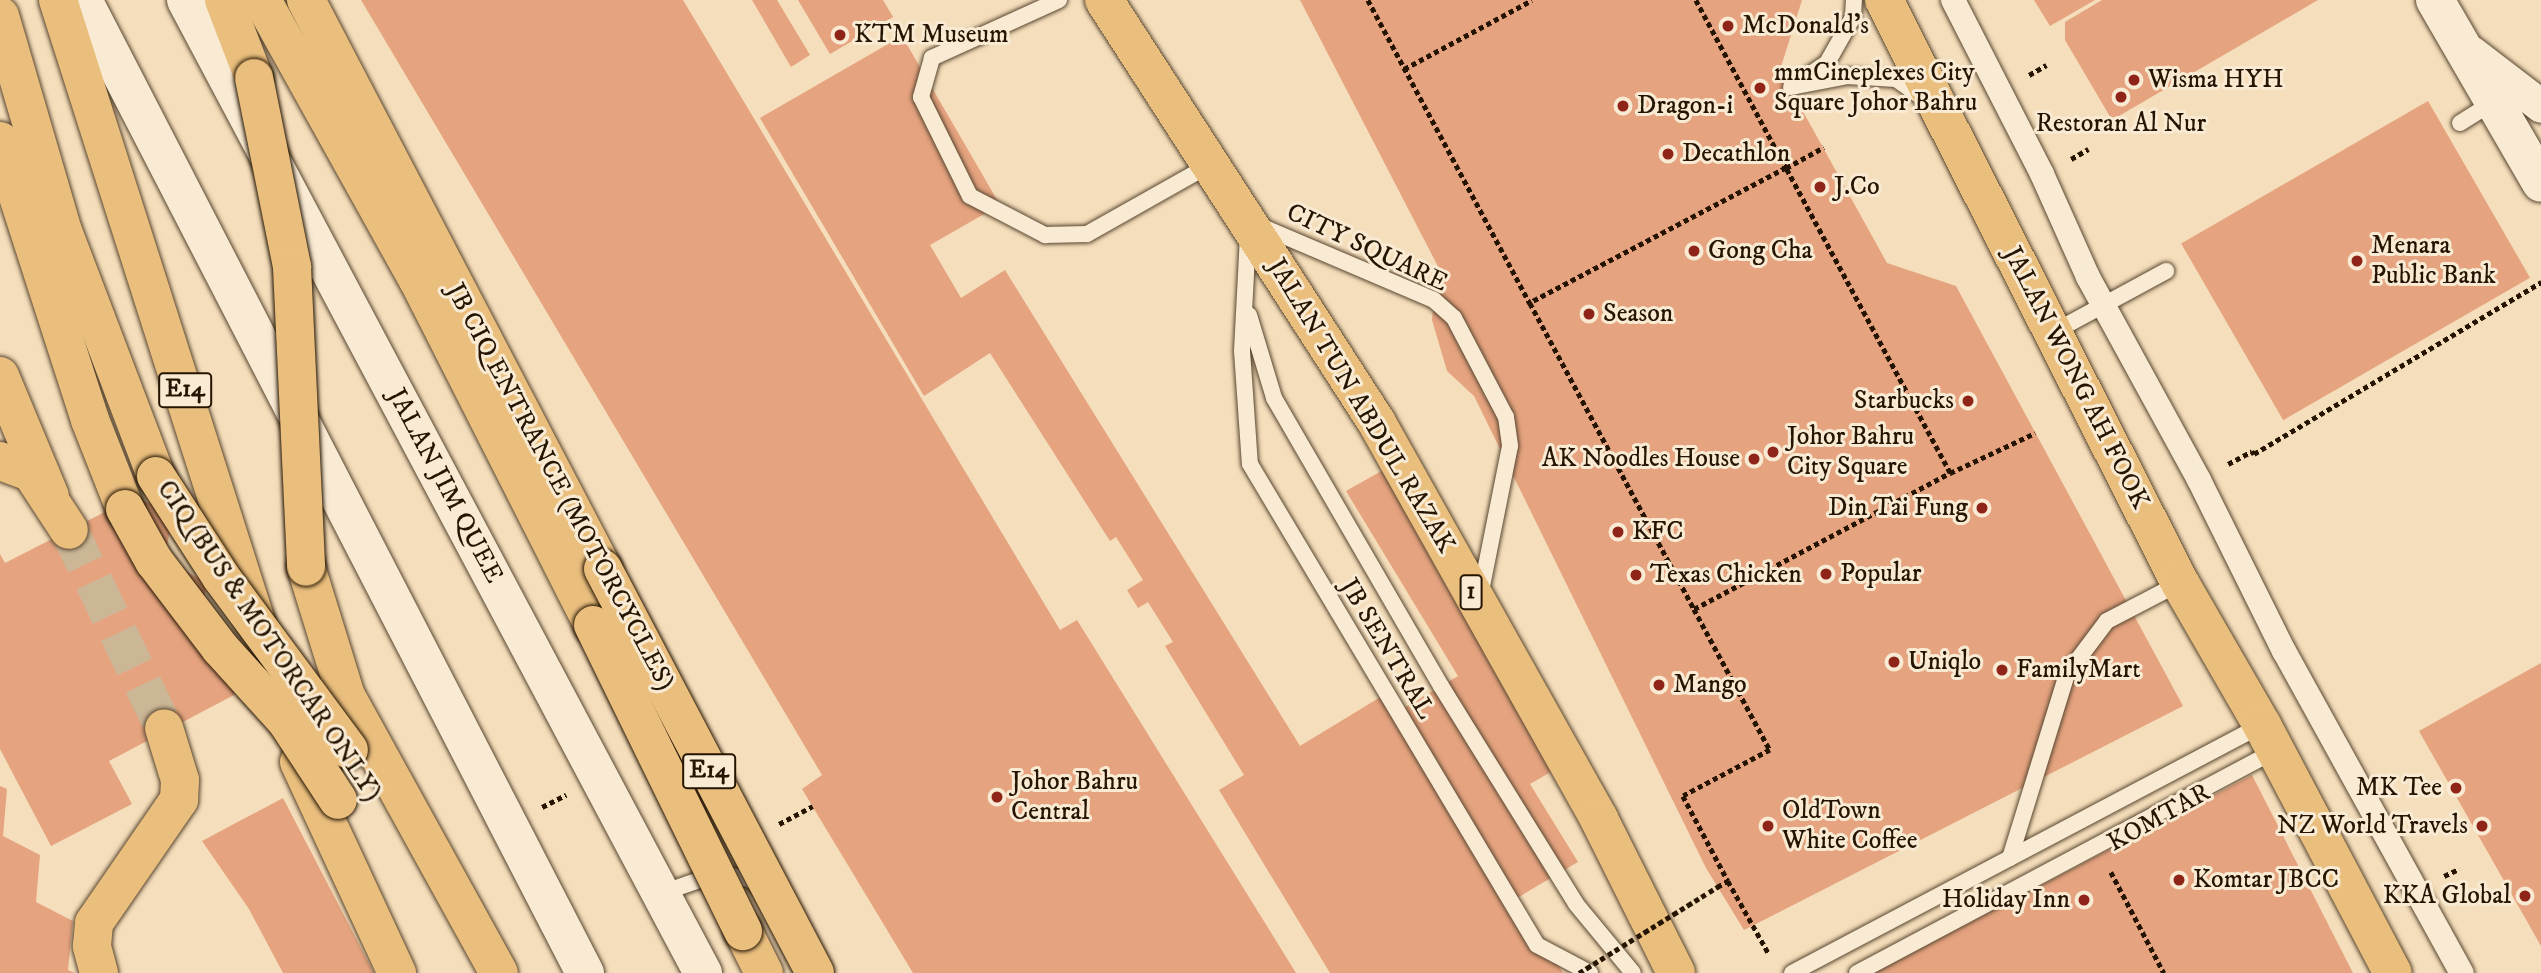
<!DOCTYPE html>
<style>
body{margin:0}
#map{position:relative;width:2541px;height:973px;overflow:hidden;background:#f5debb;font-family:"IM FELL DW Pica",serif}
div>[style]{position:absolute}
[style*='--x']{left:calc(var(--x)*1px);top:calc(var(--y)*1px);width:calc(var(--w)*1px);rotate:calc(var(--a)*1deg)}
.building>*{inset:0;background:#e5a37f;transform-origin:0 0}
.trunk-tunnel>*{height:38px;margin-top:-19px;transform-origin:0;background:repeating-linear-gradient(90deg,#cbb696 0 38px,transparent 0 57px)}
.path>*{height:4.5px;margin-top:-2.25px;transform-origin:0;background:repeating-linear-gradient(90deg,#241401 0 5px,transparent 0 8.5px)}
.roads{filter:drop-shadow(0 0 2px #584630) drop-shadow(0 0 2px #584630)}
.service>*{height:16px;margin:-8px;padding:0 8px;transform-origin:8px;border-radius:8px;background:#f8ead3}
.pedestrian>*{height:24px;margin:-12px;padding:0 12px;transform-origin:12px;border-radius:12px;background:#f8ead3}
.minor>*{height:33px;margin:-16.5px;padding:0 16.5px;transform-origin:16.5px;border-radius:16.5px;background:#f8ead3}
.tertiary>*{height:38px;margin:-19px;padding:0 19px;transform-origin:19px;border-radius:19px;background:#f8ead3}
.secondary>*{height:38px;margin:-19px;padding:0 19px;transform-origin:19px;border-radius:19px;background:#f8ead3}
.primary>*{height:38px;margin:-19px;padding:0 19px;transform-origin:19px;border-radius:19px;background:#eabf7e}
.trunk>*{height:38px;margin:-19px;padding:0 19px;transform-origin:19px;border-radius:19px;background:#eabf7e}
.path-bridge>*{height:4.5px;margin-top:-2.25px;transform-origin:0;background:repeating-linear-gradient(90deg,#241401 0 5px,transparent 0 8.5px)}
.bridges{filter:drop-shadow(0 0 2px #241401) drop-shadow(0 0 2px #241401)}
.trunk-bridge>*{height:38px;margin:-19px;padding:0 19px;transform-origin:19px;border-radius:19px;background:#eabf7e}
.dots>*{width:19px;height:19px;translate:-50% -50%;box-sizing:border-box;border:4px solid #f8ead3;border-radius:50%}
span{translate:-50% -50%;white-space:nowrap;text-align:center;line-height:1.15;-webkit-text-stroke:6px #f8ead3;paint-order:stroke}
.shield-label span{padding:2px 5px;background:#f8ead3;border:2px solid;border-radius:5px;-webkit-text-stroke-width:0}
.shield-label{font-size:24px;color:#241401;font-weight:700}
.poi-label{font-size:26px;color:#241401}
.left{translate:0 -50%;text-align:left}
.right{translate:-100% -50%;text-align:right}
.street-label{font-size:26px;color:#241401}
</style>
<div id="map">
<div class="building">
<div style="clip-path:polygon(361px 0,683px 0,1060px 630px,1077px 620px,1296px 973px,913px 973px,802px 789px,822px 775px)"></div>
<div style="clip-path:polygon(752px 0,777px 0,810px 55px,791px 67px)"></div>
<div style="clip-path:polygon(798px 0,883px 0,893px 17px,830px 54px)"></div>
<div style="clip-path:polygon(1300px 0,1802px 0,1780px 70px,1887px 263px,1956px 286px,2183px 706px,1744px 930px,1706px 868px,1474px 396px,1447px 371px,1432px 320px,1434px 300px,1444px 278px)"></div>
<div style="clip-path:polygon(2034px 0,2095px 0,2050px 26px)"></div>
<div style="clip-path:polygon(2102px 0,2318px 0,2112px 120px,2065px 40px,2065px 22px)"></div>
<div style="clip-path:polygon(902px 36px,1000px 205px,930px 245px,961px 298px,1005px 270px,1300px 746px,1387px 693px,1397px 712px,1458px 676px,1346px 491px,1385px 469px,1563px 765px,1530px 784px,1578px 862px,1517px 898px,1563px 973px,1330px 973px,1219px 790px,1244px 775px,1165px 646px,1173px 642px,1148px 602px,1138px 608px,1127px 590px,1143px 580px,1116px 537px,1110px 541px,990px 353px,924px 396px,760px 118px)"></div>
<div style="left:2428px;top:101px;width:204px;height:285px;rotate:60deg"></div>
<div style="clip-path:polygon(134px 497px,174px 513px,164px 559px,207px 583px,199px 629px,239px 647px,234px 695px,109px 761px,132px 804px,51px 846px,0 749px,0 554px,5px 563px)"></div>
<div style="clip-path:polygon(2541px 663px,2541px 946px,2419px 731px)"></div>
<div style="clip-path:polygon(2252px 775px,2353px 973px,1873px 973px)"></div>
<div style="clip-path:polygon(0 786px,7px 789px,3px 836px,40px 855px,36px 902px,73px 921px,68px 970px,75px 973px,0 973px)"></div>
<div style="clip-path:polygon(283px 798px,374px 973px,283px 973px,249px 909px,202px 841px)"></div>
</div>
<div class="trunk-tunnel">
<div style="--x:69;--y:530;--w:220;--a:64.4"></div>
</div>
<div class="path">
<div style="--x:1368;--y:0;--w:344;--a:61.9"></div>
<div style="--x:1696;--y:0;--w:191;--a:61.8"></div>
<div style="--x:1786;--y:168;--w:43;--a:-28.9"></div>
<div style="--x:1404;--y:69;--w:145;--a:-28.3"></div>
<div style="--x:2029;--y:75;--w:20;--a:-30"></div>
<div style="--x:2071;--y:159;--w:20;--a:-30"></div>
<div style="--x:2228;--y:464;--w:27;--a:-28"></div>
<div style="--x:2252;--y:451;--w:4;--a:56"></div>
<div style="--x:2254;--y:454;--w:335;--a:-30.9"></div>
<div style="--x:1950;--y:473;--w:94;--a:-25.2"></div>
<div style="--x:1694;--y:609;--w:290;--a:-28"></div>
<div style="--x:1950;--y:473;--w:346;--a:-118.3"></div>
<div style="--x:1786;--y:168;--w:289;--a:152.2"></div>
<div style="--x:1530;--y:303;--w:347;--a:61.8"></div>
<div style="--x:1694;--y:609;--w:160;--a:61.7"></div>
<div style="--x:1770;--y:750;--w:98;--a:152.1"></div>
<div style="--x:1683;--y:796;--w:96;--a:62.1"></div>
<div style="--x:542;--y:807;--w:27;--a:-27"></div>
<div style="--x:779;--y:824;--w:38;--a:-28"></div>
<div style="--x:2111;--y:872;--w:114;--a:62.3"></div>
<div style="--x:2444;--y:876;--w:17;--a:-25"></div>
<div style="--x:1717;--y:887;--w:13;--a:-29"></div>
<div style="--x:1728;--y:881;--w:84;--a:60.7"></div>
</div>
<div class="roads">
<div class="service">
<div style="--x:1059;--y:0;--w:140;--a:155.5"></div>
<div style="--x:932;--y:58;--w:41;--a:105.8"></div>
<div style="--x:921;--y:97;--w:110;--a:63.7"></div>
<div style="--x:970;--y:196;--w:85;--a:27.5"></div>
<div style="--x:1045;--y:235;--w:42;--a:-1.4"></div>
<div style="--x:1087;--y:234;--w:142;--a:-29.4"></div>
<div style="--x:1799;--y:82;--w:34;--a:-34"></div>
<div style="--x:1827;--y:63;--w:53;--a:-60.5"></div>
<div style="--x:1853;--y:17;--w:17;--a:-87"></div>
<div style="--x:1791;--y:87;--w:57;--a:-11.1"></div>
<div style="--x:1847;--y:76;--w:49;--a:3.5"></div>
<div style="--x:1896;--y:79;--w:32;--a:35"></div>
<div style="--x:2460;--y:123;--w:40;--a:-32"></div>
<div style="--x:1258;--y:225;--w:191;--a:23.1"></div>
<div style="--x:1434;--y:300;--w:27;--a:42"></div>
<div style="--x:1454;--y:318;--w:112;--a:62.3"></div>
<div style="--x:1506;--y:417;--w:29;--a:82"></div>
<div style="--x:1510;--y:446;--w:153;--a:101.3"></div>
<div style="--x:1248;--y:236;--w:115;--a:93"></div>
<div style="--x:1242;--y:351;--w:113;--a:86"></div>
<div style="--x:1250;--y:464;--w:560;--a:59.18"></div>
<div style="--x:1537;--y:945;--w:60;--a:27.8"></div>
<div style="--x:1249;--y:315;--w:87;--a:73.2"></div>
<div style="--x:1274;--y:398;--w:333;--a:59.9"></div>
<div style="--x:1441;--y:686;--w:256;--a:58.2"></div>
<div style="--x:1576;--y:904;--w:89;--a:50.4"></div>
<div style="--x:2052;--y:333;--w:130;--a:-28.5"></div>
<div style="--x:2010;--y:858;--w:193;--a:-72.8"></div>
<div style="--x:2067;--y:674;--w:66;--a:-53"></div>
<div style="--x:2107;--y:621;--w:82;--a:-27.5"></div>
<div style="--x:662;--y:893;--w:46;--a:-19.2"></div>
<div style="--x:705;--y:878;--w:27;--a:-4"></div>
<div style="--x:732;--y:876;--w:17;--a:10"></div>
<div style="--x:749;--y:879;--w:16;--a:35"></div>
<div style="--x:1792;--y:973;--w:531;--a:-27.82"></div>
<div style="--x:1857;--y:973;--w:473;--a:-28"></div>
</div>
<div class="pedestrian">
<div style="--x:1953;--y:0;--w:195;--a:62.9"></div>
<div style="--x:2042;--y:174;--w:113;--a:65.9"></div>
<div style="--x:2088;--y:277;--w:231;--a:61.3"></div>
<div style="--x:2199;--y:480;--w:191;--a:63.6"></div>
<div style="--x:2284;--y:651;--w:368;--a:61.1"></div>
</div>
<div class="minor">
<div style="--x:2471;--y:52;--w:88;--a:37.6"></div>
</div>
<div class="tertiary">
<div style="--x:2435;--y:0;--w:211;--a:59.9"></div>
</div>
<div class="secondary">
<div style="--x:83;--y:0;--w:1095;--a:62.71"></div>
<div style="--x:186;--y:0;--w:1102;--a:62.02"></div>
</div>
<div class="primary">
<div style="--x:1104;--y:0;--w:503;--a:57.16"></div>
<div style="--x:1377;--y:423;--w:454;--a:60.7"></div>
<div style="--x:1599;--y:819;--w:172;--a:63.4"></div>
<div style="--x:1884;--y:0;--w:654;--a:63.08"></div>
<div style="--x:2180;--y:583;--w:164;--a:60"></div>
<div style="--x:2262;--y:725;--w:280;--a:62.2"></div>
</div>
<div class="trunk">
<div style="--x:58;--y:0;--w:652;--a:72.32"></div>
<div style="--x:224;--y:0;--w:84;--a:69"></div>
<div style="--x:262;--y:0;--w:321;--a:60.9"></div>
<div style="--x:418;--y:280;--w:387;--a:63.1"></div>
<div style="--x:306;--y:0;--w:642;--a:62.44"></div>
<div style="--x:0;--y:16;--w:224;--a:73.7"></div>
<div style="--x:63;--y:231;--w:262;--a:69.2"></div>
<div style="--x:0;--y:141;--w:293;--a:72.1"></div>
<div style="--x:90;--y:420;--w:96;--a:68.5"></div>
<div style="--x:0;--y:376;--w:130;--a:67.4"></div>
<div style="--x:0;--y:461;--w:33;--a:20"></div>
<div style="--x:31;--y:472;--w:69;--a:56.8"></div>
<div style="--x:306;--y:567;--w:135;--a:72.8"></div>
<div style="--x:346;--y:696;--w:316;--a:61.1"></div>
<div style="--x:299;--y:762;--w:233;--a:65.1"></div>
<div style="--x:743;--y:931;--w:47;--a:63.4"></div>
<div style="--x:99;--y:973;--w:28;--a:-105"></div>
<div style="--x:92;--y:946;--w:23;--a:-85"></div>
<div style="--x:94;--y:923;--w:150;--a:-55.4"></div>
<div style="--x:179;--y:800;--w:20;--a:-87"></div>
<div style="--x:180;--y:780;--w:54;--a:-107.1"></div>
</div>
</div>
<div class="path-bridge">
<div style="--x:1579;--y:973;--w:163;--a:-31.9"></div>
</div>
<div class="bridges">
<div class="trunk-bridge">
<div style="--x:254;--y:78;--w:193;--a:78.6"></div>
<div style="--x:292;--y:267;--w:300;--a:87.3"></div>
<div style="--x:156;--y:476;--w:120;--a:57.2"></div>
<div style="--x:221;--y:577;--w:215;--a:53.5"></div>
<div style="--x:125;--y:509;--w:60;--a:60.9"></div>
<div style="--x:154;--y:561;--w:109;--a:52.8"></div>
<div style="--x:220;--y:648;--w:100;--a:47.8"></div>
<div style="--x:287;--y:722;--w:93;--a:56.8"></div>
<div style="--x:603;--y:569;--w:456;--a:62.3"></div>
<div style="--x:593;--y:625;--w:341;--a:63.9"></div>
</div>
</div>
<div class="dots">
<div style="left:1728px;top:26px;background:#8f2418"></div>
<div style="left:840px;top:35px;background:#8f2418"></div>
<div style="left:2134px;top:80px;background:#8f2418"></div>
<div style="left:1760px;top:88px;background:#8f2418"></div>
<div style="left:2121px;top:97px;background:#8f2418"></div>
<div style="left:1623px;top:106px;background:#8f2418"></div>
<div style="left:1668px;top:154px;background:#8f2418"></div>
<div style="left:1820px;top:187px;background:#8f2418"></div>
<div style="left:1694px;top:251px;background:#8f2418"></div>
<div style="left:2357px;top:261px;background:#8f2418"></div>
<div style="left:1589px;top:314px;background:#8f2418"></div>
<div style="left:1968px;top:401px;background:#8f2418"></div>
<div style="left:1773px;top:452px;background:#8f2418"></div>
<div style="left:1754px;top:459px;background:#8f2418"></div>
<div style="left:1982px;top:508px;background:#8f2418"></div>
<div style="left:1618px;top:532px;background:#8f2418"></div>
<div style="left:1826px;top:574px;background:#8f2418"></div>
<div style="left:1636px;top:575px;background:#8f2418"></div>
<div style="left:1894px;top:662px;background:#8f2418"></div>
<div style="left:2002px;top:670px;background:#8f2418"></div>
<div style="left:1659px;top:685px;background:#8f2418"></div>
<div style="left:2456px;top:788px;background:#8f2418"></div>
<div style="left:997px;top:797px;background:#8f2418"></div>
<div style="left:1768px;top:826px;background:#8f2418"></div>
<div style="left:2482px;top:826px;background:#8f2418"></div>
<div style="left:2179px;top:880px;background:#8f2418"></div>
<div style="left:2525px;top:896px;background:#8f2418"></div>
<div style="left:2084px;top:900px;background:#8f2418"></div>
</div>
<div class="shield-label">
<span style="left:185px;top:390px">E14</span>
<span style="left:1471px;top:592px">1</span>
<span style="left:709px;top:771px">E14</span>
</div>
<div class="poi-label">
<span class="left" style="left:1742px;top:26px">McDonald's</span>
<span class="left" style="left:854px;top:35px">KTM Museum</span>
<span class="left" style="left:1774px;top:88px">mmCineplexes City<br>Square Johor Bahru</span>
<span class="left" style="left:2148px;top:80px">Wisma HYH</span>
<span class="left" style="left:1637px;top:106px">Dragon-i</span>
<span style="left:2121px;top:124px">Restoran Al Nur</span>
<span class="left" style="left:1682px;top:154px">Decathlon</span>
<span class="left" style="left:1834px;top:187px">J.Co</span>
<span class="left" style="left:2371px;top:261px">Menara<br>Public Bank</span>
<span class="left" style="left:1708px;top:251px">Gong Cha</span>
<span class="left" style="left:1603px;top:314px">Season</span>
<span class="right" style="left:1954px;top:401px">Starbucks</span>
<span class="left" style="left:1787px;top:452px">Johor Bahru<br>City Square</span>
<span class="right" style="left:1740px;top:459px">AK Noodles House</span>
<span class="right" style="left:1968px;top:508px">Din Tai Fung</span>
<span class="left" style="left:1632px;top:532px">KFC</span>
<span class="left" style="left:1840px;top:574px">Popular</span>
<span class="left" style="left:1650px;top:575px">Texas Chicken</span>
<span class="left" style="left:1908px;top:662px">Uniqlo</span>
<span class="left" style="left:2016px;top:670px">FamilyMart</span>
<span class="left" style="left:1673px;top:685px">Mango</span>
<span class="left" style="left:1011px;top:797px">Johor Bahru<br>Central</span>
<span class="right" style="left:2442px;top:788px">MK Tee</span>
<span class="left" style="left:1782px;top:826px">OldTown<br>White Coffee</span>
<span class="right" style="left:2468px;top:826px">NZ World Travels</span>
<span class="left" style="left:2193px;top:880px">Komtar JBCC</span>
<span class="right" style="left:2511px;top:896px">KKA Global</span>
<span class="right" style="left:2070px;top:900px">Holiday Inn</span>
</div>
<div class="street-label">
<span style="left:1367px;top:248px;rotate:25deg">CITY SQUARE</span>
<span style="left:2076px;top:378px;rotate:63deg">JALAN WONG AH FOOK</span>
<span style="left:1361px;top:406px;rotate:59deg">JALAN TUN ABDUL RAZAK</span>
<span style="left:445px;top:486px;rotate:62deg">JALAN JIM QUEE</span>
<span style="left:560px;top:487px;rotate:62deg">JB CIQ ENTRANCE (MOTORCYCLES)</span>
<span style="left:269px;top:641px;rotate:56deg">CIQ (BUS &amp; MOTORCAR ONLY)</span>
<span style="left:1387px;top:649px;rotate:59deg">JB SENTRAL</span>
<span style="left:2159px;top:818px;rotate:-29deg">KOMTAR</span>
</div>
</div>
